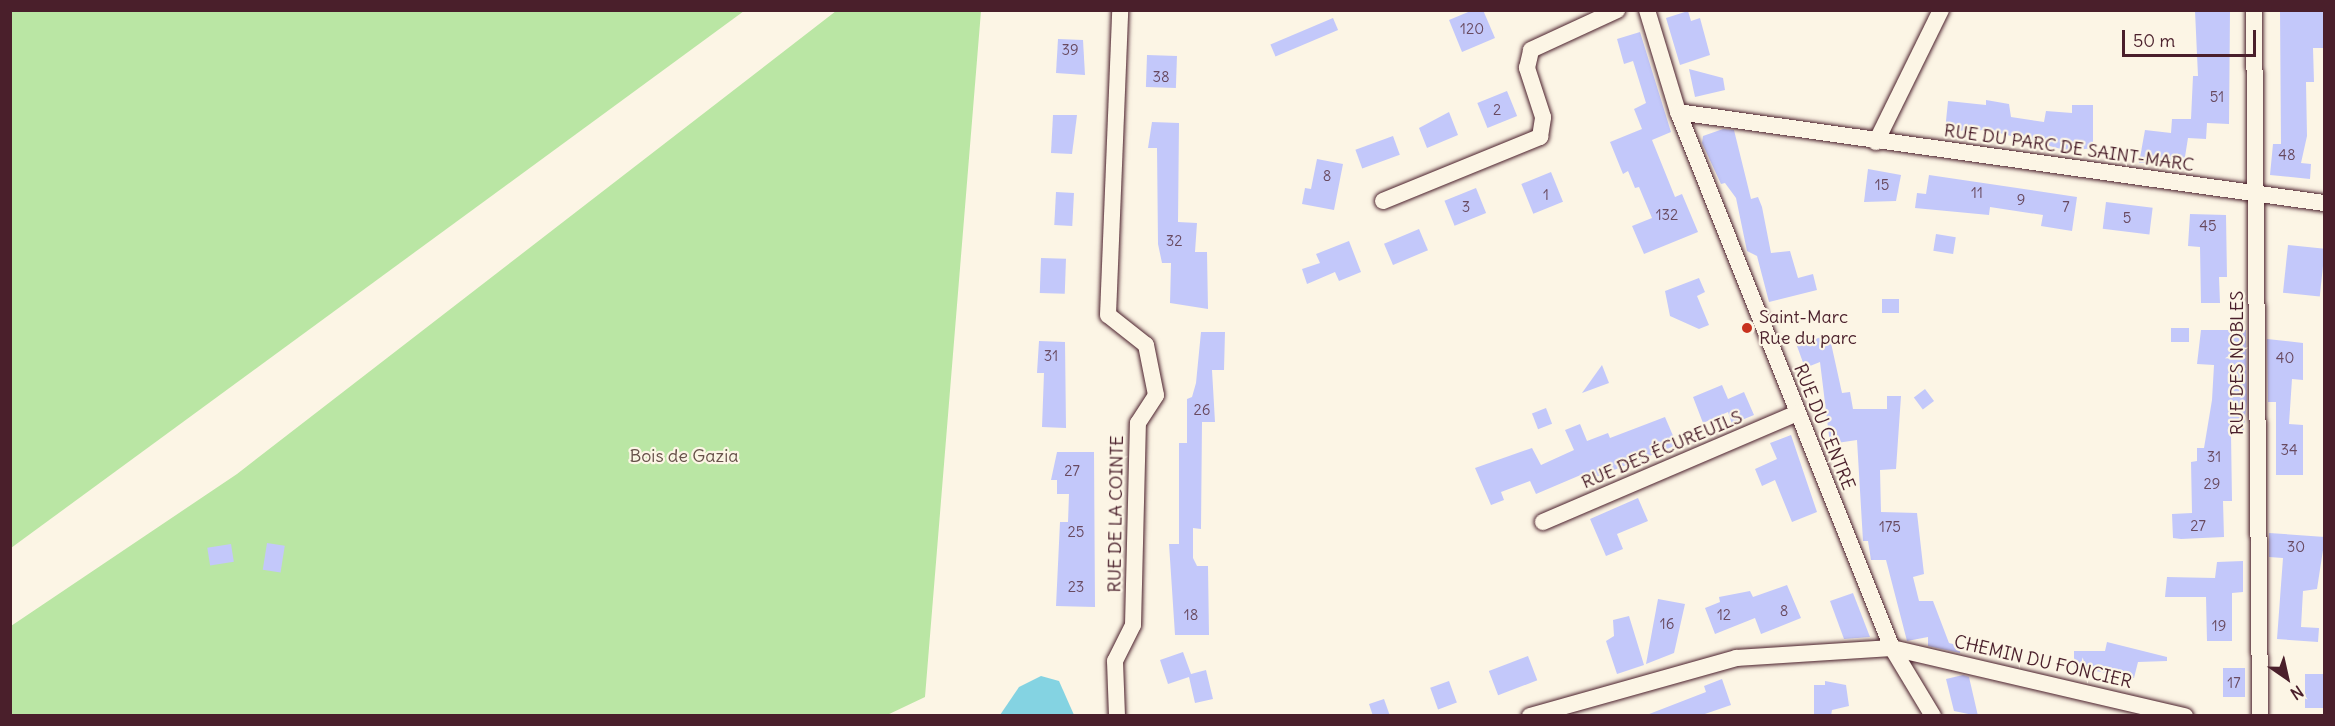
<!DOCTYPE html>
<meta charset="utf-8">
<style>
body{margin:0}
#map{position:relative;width:2335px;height:726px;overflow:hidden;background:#fcf5e5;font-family:Delius,sans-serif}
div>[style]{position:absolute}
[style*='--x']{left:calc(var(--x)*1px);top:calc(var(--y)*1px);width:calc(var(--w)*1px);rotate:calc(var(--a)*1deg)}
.green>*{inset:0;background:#bae6a4}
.water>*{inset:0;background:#84d3e2}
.building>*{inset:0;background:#c3c8fa;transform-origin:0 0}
.roads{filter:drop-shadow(0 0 2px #4a1f2b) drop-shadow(0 0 2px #4a1f2b)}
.street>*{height:16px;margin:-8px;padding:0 8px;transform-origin:8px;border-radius:8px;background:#fcf5e5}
.dots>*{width:16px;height:16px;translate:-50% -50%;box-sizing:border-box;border:3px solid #fcf5e5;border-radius:50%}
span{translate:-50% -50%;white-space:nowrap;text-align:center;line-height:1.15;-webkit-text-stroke:4.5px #fcf5e5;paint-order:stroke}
.number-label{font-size:15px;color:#68495f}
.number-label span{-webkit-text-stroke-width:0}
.street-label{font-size:18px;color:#4a1f2b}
.poi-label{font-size:18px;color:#4a1f2b}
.left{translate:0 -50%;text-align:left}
.park-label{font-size:18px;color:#665149}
.frame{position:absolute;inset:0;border:12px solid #4a1f2b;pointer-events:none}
.north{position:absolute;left:2257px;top:648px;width:60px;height:60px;-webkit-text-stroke:4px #fcf5e5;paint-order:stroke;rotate:146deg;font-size:16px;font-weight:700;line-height:24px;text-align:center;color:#4a1f2b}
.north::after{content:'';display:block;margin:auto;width:21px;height:27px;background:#4a1f2b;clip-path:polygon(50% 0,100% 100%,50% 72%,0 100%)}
.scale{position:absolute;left:2122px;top:30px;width:134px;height:27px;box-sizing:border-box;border:3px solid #4a1f2b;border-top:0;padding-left:8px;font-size:18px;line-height:21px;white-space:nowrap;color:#4a1f2b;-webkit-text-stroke:4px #fcf5e5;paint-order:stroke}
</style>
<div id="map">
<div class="green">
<div style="clip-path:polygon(11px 10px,744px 10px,744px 11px,11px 548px)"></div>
<div style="clip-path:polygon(836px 11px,981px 11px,925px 697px,885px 716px,11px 716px,11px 626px,237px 474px)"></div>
</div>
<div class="water">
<div style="clip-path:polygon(1041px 676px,1059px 681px,1074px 715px,1000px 715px,1019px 687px)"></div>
</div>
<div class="building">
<div style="clip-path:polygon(1473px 10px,1483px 10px,1495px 38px,1462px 52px,1449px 20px)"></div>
<div style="clip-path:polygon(2230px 10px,2229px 124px,2207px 123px,2206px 139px,2188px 138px,2184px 163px,2139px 163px,2145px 130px,2171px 133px,2172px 119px,2191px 119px,2193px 76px,2198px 76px,2195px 11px)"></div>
<div style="clip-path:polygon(2280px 10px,2323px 11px,2324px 48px,2313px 48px,2314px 82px,2306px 82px,2307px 136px,2301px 163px,2311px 164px,2310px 179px,2270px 175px,2273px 144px,2281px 144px)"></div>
<div style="clip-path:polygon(1688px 11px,1691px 21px,1700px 18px,1710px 55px,1680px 65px,1666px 18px)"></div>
<div style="left:1333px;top:18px;width:13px;height:68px;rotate:67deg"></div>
<div style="clip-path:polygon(1640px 32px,1671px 132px,1652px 140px,1675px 197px,1682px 194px,1698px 232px,1644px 254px,1632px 226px,1652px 218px,1639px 187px,1635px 188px,1628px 171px,1623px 174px,1610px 142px,1642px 129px,1634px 109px,1646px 103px,1633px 61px,1624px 64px,1617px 39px)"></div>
<div style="clip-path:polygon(1058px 39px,1083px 40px,1085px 75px,1056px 73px)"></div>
<div style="left:1147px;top:55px;width:30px;height:32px;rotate:2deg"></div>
<div style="clip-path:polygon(1689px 69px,1723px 78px,1725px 90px,1695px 97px)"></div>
<div style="left:1507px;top:91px;width:27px;height:32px;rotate:68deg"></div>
<div style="clip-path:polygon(1986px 100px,2009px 104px,2011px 117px,2044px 122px,2046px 111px,2072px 113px,2072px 105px,2093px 105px,2093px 148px,2069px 151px,1988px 130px,1945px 131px,1948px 101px,1986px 105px)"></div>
<div style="clip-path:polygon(1449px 112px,1458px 135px,1427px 148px,1419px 128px)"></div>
<div style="clip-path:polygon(1053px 115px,1077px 115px,1072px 154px,1051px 153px)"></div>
<div style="clip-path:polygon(1152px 122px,1179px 123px,1178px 222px,1197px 223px,1195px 252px,1207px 252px,1208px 309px,1170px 303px,1171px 263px,1162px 263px,1158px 244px,1157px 148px,1148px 148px)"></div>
<div style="clip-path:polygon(1723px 129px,1734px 130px,1751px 199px,1758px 197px,1762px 207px,1771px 253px,1790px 251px,1798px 278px,1813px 274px,1817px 290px,1769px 302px,1757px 256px,1747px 251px,1736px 198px,1725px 183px,1721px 184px,1702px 143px,1703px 136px)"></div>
<div style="left:1393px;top:136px;width:20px;height:40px;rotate:70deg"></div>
<div style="clip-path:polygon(1317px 159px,1343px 164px,1334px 210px,1302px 204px,1305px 188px,1311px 189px)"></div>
<div style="clip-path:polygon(1868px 169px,1901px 175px,1896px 201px,1864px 202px)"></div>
<div style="left:1551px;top:172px;width:32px;height:32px;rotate:68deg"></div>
<div style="clip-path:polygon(1929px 175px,2077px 197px,2072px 231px,2041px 226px,2043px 215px,1990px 207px,1989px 215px,1915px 208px,1917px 193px,1926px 194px)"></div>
<div style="left:1476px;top:188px;width:27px;height:34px;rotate:68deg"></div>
<div style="left:1056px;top:192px;width:18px;height:33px;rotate:3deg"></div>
<div style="left:2106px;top:202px;width:47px;height:27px;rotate:7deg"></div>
<div style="clip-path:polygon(2190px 214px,2226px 215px,2227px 277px,2219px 277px,2220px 303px,2201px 303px,2200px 247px,2188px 246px)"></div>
<div style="left:1419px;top:229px;width:23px;height:38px;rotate:67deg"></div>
<div style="left:1936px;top:234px;width:20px;height:17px;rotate:9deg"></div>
<div style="clip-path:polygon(1349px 241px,1361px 272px,1339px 281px,1335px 272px,1307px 284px,1302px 269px,1320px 263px,1316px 254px)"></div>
<div style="left:2288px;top:245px;width:37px;height:48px;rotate:6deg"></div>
<div style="left:1041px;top:258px;width:25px;height:35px;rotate:2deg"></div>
<div style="clip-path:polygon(1699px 278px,1705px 292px,1697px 296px,1709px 325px,1699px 329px,1670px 316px,1665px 291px)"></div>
<div style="left:1882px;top:299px;width:17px;height:14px"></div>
<div style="left:2171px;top:328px;width:18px;height:14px"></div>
<div style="clip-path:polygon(2201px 330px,2246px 330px,2247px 402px,2243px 434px,2231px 433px,2232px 501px,2223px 501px,2224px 537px,2181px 539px,2173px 538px,2172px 514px,2192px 513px,2191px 462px,2197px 461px,2197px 448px,2204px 448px,2212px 400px,2214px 365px,2197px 364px)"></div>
<div style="clip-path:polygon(1201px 332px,1225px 332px,1224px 370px,1212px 370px,1215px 422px,1202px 422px,1201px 529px,1193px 528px,1193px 558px,1197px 566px,1208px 566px,1209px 635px,1175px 635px,1169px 544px,1179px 544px,1179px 443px,1187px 443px,1187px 399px,1192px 397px,1196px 383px)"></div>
<div style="clip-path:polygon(1829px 334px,1842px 393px,1850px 392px,1853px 409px,1887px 409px,1887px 396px,1901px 396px,1896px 469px,1880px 470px,1881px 512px,1917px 513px,1924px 574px,1913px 577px,1919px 601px,1933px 601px,1949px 643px,1961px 646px,1960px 653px,1928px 646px,1928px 637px,1907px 641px,1886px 560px,1871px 560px,1868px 541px,1863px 541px,1857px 440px,1830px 444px,1820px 362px,1805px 368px,1797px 346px)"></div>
<div style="clip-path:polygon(2267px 339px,2303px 343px,2303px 380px,2292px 379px,2289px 424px,2303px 425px,2303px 475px,2276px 475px,2276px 402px,2268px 402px)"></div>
<div style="clip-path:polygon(1039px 341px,1065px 342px,1066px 428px,1042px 427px,1044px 373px,1037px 373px)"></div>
<div style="clip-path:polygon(1602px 365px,1609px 383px,1582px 393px)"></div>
<div style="clip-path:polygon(1722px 385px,1728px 399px,1744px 392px,1754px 415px,1732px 424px,1728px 412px,1703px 423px,1693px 397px)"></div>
<div style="left:1925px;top:389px;width:15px;height:14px;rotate:53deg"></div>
<div style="left:1546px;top:408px;width:17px;height:15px;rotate:69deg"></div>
<div style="clip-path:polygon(1665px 417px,1677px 445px,1586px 481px,1583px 474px,1536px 494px,1530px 481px,1501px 492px,1504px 500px,1491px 505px,1475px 468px,1532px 448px,1541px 465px,1574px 450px,1565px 430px,1580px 424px,1587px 441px,1608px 433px,1610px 438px)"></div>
<div style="clip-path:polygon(1791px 435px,1817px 512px,1792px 522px,1775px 480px,1762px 486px,1755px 469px,1777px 459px,1770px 443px)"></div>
<div style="clip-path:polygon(1057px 452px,1094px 452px,1095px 607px,1056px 606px,1060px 522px,1068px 522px,1069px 494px,1057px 494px,1057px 480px,1051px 480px)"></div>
<div style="clip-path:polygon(1638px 498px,1648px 521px,1617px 534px,1623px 549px,1606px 556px,1590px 519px)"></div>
<div style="clip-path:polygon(2269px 533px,2325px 537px,2317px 589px,2303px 591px,2301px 627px,2319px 628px,2318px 642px,2277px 639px,2283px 558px,2269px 557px)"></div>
<div style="left:267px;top:543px;width:18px;height:27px;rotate:9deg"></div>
<div style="left:231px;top:544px;width:18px;height:24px;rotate:81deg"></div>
<div style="clip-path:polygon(2243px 561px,2243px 592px,2232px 593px,2232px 641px,2207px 641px,2206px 597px,2165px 597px,2167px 577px,2215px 578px,2217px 562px)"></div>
<div style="clip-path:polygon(1787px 585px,1801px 618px,1761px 634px,1755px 618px,1715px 634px,1705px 608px,1720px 602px,1719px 597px,1750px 591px,1753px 597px)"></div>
<div style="clip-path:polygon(1853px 593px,1870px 637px,1844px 639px,1830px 601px)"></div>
<div style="clip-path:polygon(1658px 599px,1685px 604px,1674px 653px,1646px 664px)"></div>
<div style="clip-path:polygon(1629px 616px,1644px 665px,1617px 674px,1606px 641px,1614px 636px,1613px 620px)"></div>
<div style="clip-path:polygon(2107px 642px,2167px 657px,2167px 661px,2138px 662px,2134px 678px,2074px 667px,2074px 651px,2105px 651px)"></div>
<div style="clip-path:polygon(1183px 652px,1191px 674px,1206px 670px,1213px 699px,1195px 703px,1189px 677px,1168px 684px,1160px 660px)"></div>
<div style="left:1528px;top:656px;width:26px;height:42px;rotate:69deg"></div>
<div style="left:2223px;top:668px;width:22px;height:29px"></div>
<div style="left:2305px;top:674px;width:20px;height:34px"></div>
<div style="clip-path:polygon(1963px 675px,1969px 677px,1978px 716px,1954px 711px,1946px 679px)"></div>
<div style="clip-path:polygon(1722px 679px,1731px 705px,1699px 716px,1644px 716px,1706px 692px,1704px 686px)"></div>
<div style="left:1449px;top:681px;width:23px;height:20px;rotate:70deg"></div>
<div style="clip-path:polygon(1825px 681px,1846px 685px,1849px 706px,1832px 710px,1831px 716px,1814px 716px,1814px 685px,1825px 685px)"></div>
<div style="clip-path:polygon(1384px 699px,1390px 716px,1373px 716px,1369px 704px)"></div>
</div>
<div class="roads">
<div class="street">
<div style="--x:1647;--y:10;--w:107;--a:73.1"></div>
<div style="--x:1678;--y:112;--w:577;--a:68.24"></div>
<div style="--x:1892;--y:648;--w:79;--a:58.9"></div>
<div style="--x:2254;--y:10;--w:706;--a:89.51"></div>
<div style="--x:1678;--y:112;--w:652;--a:8.02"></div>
<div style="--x:1876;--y:142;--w:147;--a:-63.8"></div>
<div style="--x:1383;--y:201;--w:170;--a:-22.2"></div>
<div style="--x:1540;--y:137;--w:20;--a:-81"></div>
<div style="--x:1543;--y:117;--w:52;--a:-108.1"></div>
<div style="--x:1527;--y:68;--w:18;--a:-77"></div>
<div style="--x:1531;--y:50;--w:95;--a:-24.9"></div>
<div style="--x:1543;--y:522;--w:276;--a:-23.2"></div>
<div style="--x:1117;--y:716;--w:55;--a:-92.1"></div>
<div style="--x:1115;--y:661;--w:40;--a:-63.4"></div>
<div style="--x:1133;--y:625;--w:202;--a:-88.6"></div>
<div style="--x:1138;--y:423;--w:33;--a:-57"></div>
<div style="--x:1156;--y:395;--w:51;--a:-101.3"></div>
<div style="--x:1146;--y:345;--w:48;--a:-141.7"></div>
<div style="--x:1108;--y:315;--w:305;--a:-87.7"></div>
<div style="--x:1530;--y:716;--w:214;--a:-15.7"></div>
<div style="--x:1736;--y:658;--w:156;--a:-3.7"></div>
<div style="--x:1892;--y:648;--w:301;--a:13.1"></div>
</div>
</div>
<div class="dots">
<div style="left:1747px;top:328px;background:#c8321e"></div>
</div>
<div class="number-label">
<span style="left:1472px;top:29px">120</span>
<span style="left:1070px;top:50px">39</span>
<span style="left:1161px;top:77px">38</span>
<span style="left:2217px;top:97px">51</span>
<span style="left:1497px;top:110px">2</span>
<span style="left:2287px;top:155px">48</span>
<span style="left:1327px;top:176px">8</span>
<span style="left:1882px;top:185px">15</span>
<span style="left:1977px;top:193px">11</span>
<span style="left:1546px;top:195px">1</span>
<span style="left:2021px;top:200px">9</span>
<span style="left:1466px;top:207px">3</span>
<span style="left:2066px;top:207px">7</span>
<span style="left:1667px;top:215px">132</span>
<span style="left:2127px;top:218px">5</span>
<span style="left:2208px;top:226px">45</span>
<span style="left:1174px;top:241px">32</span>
<span style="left:1051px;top:356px">31</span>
<span style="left:2285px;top:358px">40</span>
<span style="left:1202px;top:410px">26</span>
<span style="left:2289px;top:450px">34</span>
<span style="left:2214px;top:457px">31</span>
<span style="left:1072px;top:471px">27</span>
<span style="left:2212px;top:484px">29</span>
<span style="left:2198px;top:526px">27</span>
<span style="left:1890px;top:527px">175</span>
<span style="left:1076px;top:532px">25</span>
<span style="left:2296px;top:547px">30</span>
<span style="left:1076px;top:587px">23</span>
<span style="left:1784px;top:611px">8</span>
<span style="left:1191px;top:615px">18</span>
<span style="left:1724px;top:615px">12</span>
<span style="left:1667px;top:624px">16</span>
<span style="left:2219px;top:626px">19</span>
<span style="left:2234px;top:683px">17</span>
</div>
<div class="street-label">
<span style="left:2069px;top:148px;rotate:8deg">RUE DU PARC DE SAINT-MARC</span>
<span style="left:2237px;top:363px;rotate:-90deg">RUE DES NOBLES</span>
<span style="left:1824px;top:427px;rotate:68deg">RUE DU CENTRE</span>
<span style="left:1662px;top:450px;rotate:-23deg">RUE DES ÉCUREUILS</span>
<span style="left:1116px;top:514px;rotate:-89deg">RUE DE LA COINTE</span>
<span style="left:2043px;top:662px;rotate:13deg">CHEMIN DU FONCIER</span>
</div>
<div class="poi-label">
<span class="left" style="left:1759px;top:328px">Saint-Marc<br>Rue du parc</span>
</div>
<div class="park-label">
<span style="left:684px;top:456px">Bois de Gazia</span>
</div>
<div class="frame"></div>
<div class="north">N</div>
<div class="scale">50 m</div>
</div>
